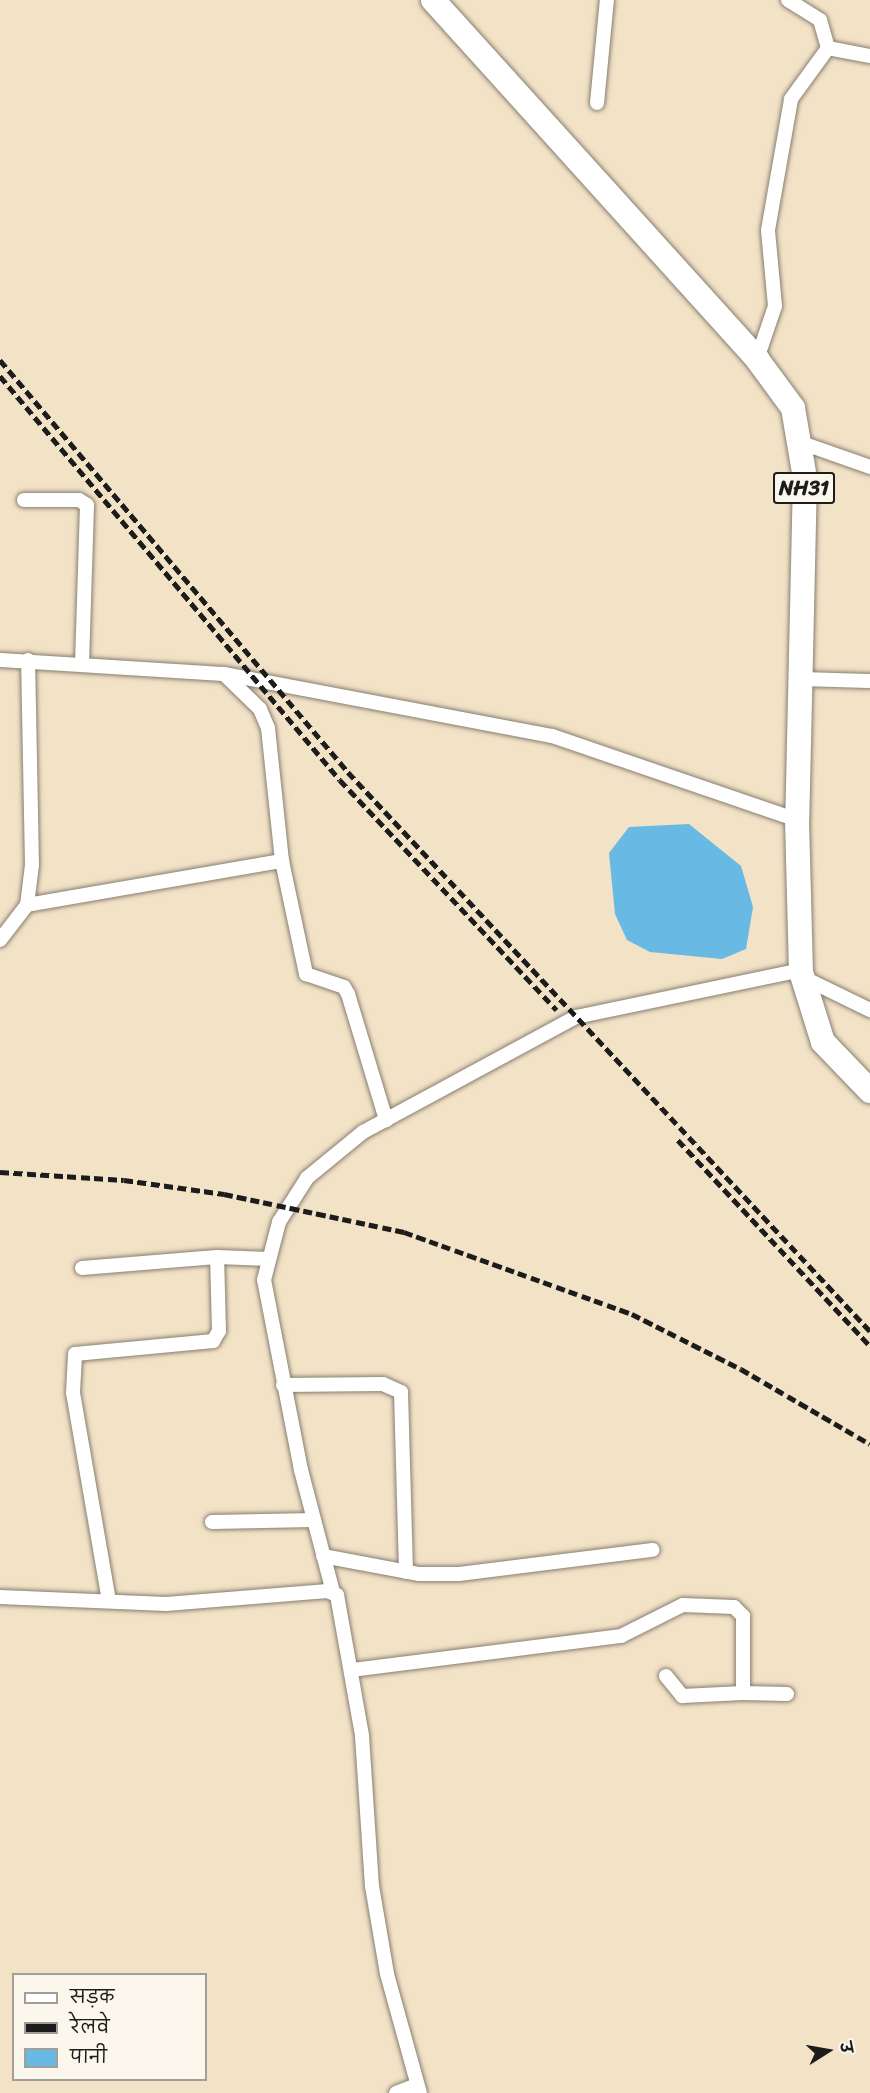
<!DOCTYPE html>
<meta charset="utf-8">
<style>
body{margin:0}
#map{position:relative;width:870px;height:2093px;overflow:hidden;background:#f2e2c6;font-family:Sriracha,"Playpen Sans Deva",sans-serif}
div>[style]{position:absolute}
[style*='--x']{left:calc(var(--x)*1px);top:calc(var(--y)*1px);width:calc(var(--w)*1px);rotate:calc(var(--a)*1deg)}
.water>*{inset:0;background:#68b9e3}
.roads{filter:drop-shadow(0 0 2px #877f71) drop-shadow(0 0 2px #877f71)}
.minor>*{height:14px;margin:-7px;padding:0 7px;transform-origin:7px;border-radius:7px;background:#fff}
.trunk>*{height:24px;margin:-12px;padding:0 12px;transform-origin:12px;border-radius:12px;background:#fff}
.rail>*{height:4.5px;margin-top:-2.25px;transform-origin:0;background:repeating-linear-gradient(90deg,#1c1c1c 0 9px,transparent 0 13.5px)}
span{translate:-50% -50%;white-space:nowrap;text-align:center;line-height:1.15;-webkit-text-stroke:4.5px #fbf7ec;paint-order:stroke}
.shield-label span{padding:2px 4px;background:#fbf7ec;border:2px solid;border-radius:4px;-webkit-text-stroke-width:0}
.shield-label{font-size:21px;color:#1c1c1c;font-weight:700}
.legend{position:absolute;left:12px;top:1973px;width:195px;height:108px;box-sizing:border-box;background:#fbf7ec;border:2px solid #a29f99;margin:0;padding:8px 10px;list-style:none;font-size:18px;color:#1c1c1c}
.legend li{display:flex;align-items:center;gap:12px;height:30px}
.legend b{width:30px;border:2px solid #a29f99}
.north{position:absolute;left:798px;top:2021px;width:60px;height:60px;-webkit-text-stroke:4px #fbf7ec;paint-order:stroke;rotate:79deg;font-size:16px;font-weight:700;line-height:24px;text-align:center;color:#1c1c1c}
.north::after{content:'';display:block;margin:auto;width:21px;height:27px;background:#1c1c1c;clip-path:polygon(50% 0,100% 100%,50% 72%,0 100%)}
</style>
<div id="map">
<div class="water">
<div style="clip-path:polygon(689px 824px,741px 866px,753px 907px,746px 949px,722px 959px,650px 952px,627px 940px,615px 914px,609px 853px,629px 827px)"></div>
</div>
<div class="roads">
<div class="minor">
<div style="--x:788;--y:0;--w:38;--a:32"></div>
<div style="--x:820;--y:20;--w:29;--a:74"></div>
<div style="--x:828;--y:48;--w:43;--a:10.8"></div>
<div style="--x:597;--y:103;--w:103;--a:-84.5"></div>
<div style="--x:757;--y:359;--w:56;--a:-71.2"></div>
<div style="--x:775;--y:306;--w:76;--a:-95.3"></div>
<div style="--x:768;--y:230;--w:133;--a:-80"></div>
<div style="--x:791;--y:99;--w:63;--a:-54"></div>
<div style="--x:802;--y:443;--w:72;--a:19.4"></div>
<div style="--x:24;--y:500;--w:55;--a:0"></div>
<div style="--x:79;--y:500;--w:9;--a:32"></div>
<div style="--x:87;--y:505;--w:156;--a:91.8"></div>
<div style="--x:0;--y:660;--w:224;--a:3.6"></div>
<div style="--x:224;--y:674;--w:334;--a:10.7"></div>
<div style="--x:552;--y:736;--w:259;--a:18.9"></div>
<div style="--x:800;--y:679;--w:70;--a:1.6"></div>
<div style="--x:282;--y:861;--w:116;--a:78"></div>
<div style="--x:306;--y:974;--w:40;--a:18.9"></div>
<div style="--x:344;--y:987;--w:8;--a:60"></div>
<div style="--x:348;--y:994;--w:132;--a:73.2"></div>
<div style="--x:27;--y:905;--w:259;--a:-9.8"></div>
<div style="--x:282;--y:861;--w:134;--a:-96"></div>
<div style="--x:268;--y:728;--w:21;--a:-113"></div>
<div style="--x:260;--y:709;--w:50;--a:-135.8"></div>
<div style="--x:0;--y:940;--w:44;--a:-52.4"></div>
<div style="--x:27;--y:905;--w:40;--a:-82.9"></div>
<div style="--x:32;--y:865;--w:205;--a:-91.1"></div>
<div style="--x:82;--y:1268;--w:135;--a:-4.7"></div>
<div style="--x:217;--y:1257;--w:52;--a:2.2"></div>
<div style="--x:283;--y:1385;--w:100;--a:-0.6"></div>
<div style="--x:383;--y:1384;--w:20;--a:24"></div>
<div style="--x:401;--y:1392;--w:180;--a:88.4"></div>
<div style="--x:212;--y:1522;--w:102;--a:-1.1"></div>
<div style="--x:323;--y:1556;--w:98;--a:10.6"></div>
<div style="--x:419;--y:1574;--w:40;--a:0"></div>
<div style="--x:459;--y:1574;--w:195;--a:-7.1"></div>
<div style="--x:333;--y:1592;--w:126;--a:-104.7"></div>
<div style="--x:301;--y:1470;--w:194;--a:-101"></div>
<div style="--x:264;--y:1280;--w:60;--a:-75.5"></div>
<div style="--x:279;--y:1222;--w:52;--a:-57.5"></div>
<div style="--x:307;--y:1178;--w:72;--a:-39.4"></div>
<div style="--x:363;--y:1132;--w:242;--a:-28.4"></div>
<div style="--x:576;--y:1017;--w:221;--a:-11.8"></div>
<div style="--x:792;--y:972;--w:87;--a:26"></div>
<div style="--x:0;--y:1597;--w:166;--a:2.4"></div>
<div style="--x:166;--y:1604;--w:162;--a:-4.6"></div>
<div style="--x:327;--y:1591;--w:11;--a:22"></div>
<div style="--x:337;--y:1595;--w:143;--a:79.9"></div>
<div style="--x:362;--y:1736;--w:150;--a:86.2"></div>
<div style="--x:372;--y:1886;--w:89;--a:80.3"></div>
<div style="--x:387;--y:1974;--w:123;--a:74.5"></div>
<div style="--x:109;--y:1601;--w:211;--a:-99.8"></div>
<div style="--x:73;--y:1393;--w:39;--a:-87"></div>
<div style="--x:75;--y:1354;--w:139;--a:-5.4"></div>
<div style="--x:213;--y:1341;--w:12;--a:-59"></div>
<div style="--x:219;--y:1331;--w:74;--a:-91.5"></div>
<div style="--x:352;--y:1670;--w:271;--a:-7.2"></div>
<div style="--x:621;--y:1636;--w:69;--a:-26.6"></div>
<div style="--x:683;--y:1605;--w:51;--a:2.2"></div>
<div style="--x:734;--y:1607;--w:13;--a:45"></div>
<div style="--x:743;--y:1616;--w:77;--a:90"></div>
<div style="--x:743;--y:1693;--w:44;--a:1.3"></div>
<div style="--x:666;--y:1676;--w:26;--a:51"></div>
<div style="--x:682;--y:1696;--w:61;--a:-2.8"></div>
<div style="--x:396;--y:2093;--w:22;--a:-21"></div>
</div>
<div class="trunk">
<div style="--x:433;--y:0;--w:484;--a:47.9"></div>
<div style="--x:757;--y:359;--w:61;--a:53.7"></div>
<div style="--x:793;--y:408;--w:71;--a:80.3"></div>
<div style="--x:805;--y:478;--w:342;--a:91.3"></div>
<div style="--x:797;--y:820;--w:152;--a:88.5"></div>
<div style="--x:801;--y:972;--w:73;--a:72.6"></div>
<div style="--x:823;--y:1042;--w:68;--a:46.2"></div>
</div>
</div>
<div class="rail">
<div style="--x:0;--y:360;--w:539;--a:49.81"></div>
<div style="--x:348;--y:772;--w:765;--a:46.96"></div>
<div style="--x:0;--y:376;--w:528;--a:49.92"></div>
<div style="--x:340;--y:780;--w:316;--a:46.7"></div>
<div style="--x:678;--y:1140;--w:282;--a:47"></div>
<div style="--x:0;--y:1172;--w:124;--a:3.7"></div>
<div style="--x:124;--y:1180;--w:101;--a:8"></div>
<div style="--x:224;--y:1194;--w:184;--a:11.9"></div>
<div style="--x:404;--y:1232;--w:242;--a:19.8"></div>
<div style="--x:632;--y:1314;--w:122;--a:26.8"></div>
<div style="--x:741;--y:1369;--w:149;--a:30.2"></div>
</div>
<div class="shield-label">
<span style="left:804px;top:488px">NH31</span>
</div>
<ul class="legend">
<li><b style="height:8px;background:#fff"></b>सड़क</li>
<li><b style="height:8px;background:#1c1c1c"></b>रेलवे</li>
<li><b style="height:16px;background:#68b9e3"></b>पानी</li>
</ul>
<div class="north">उ</div>
</div>
